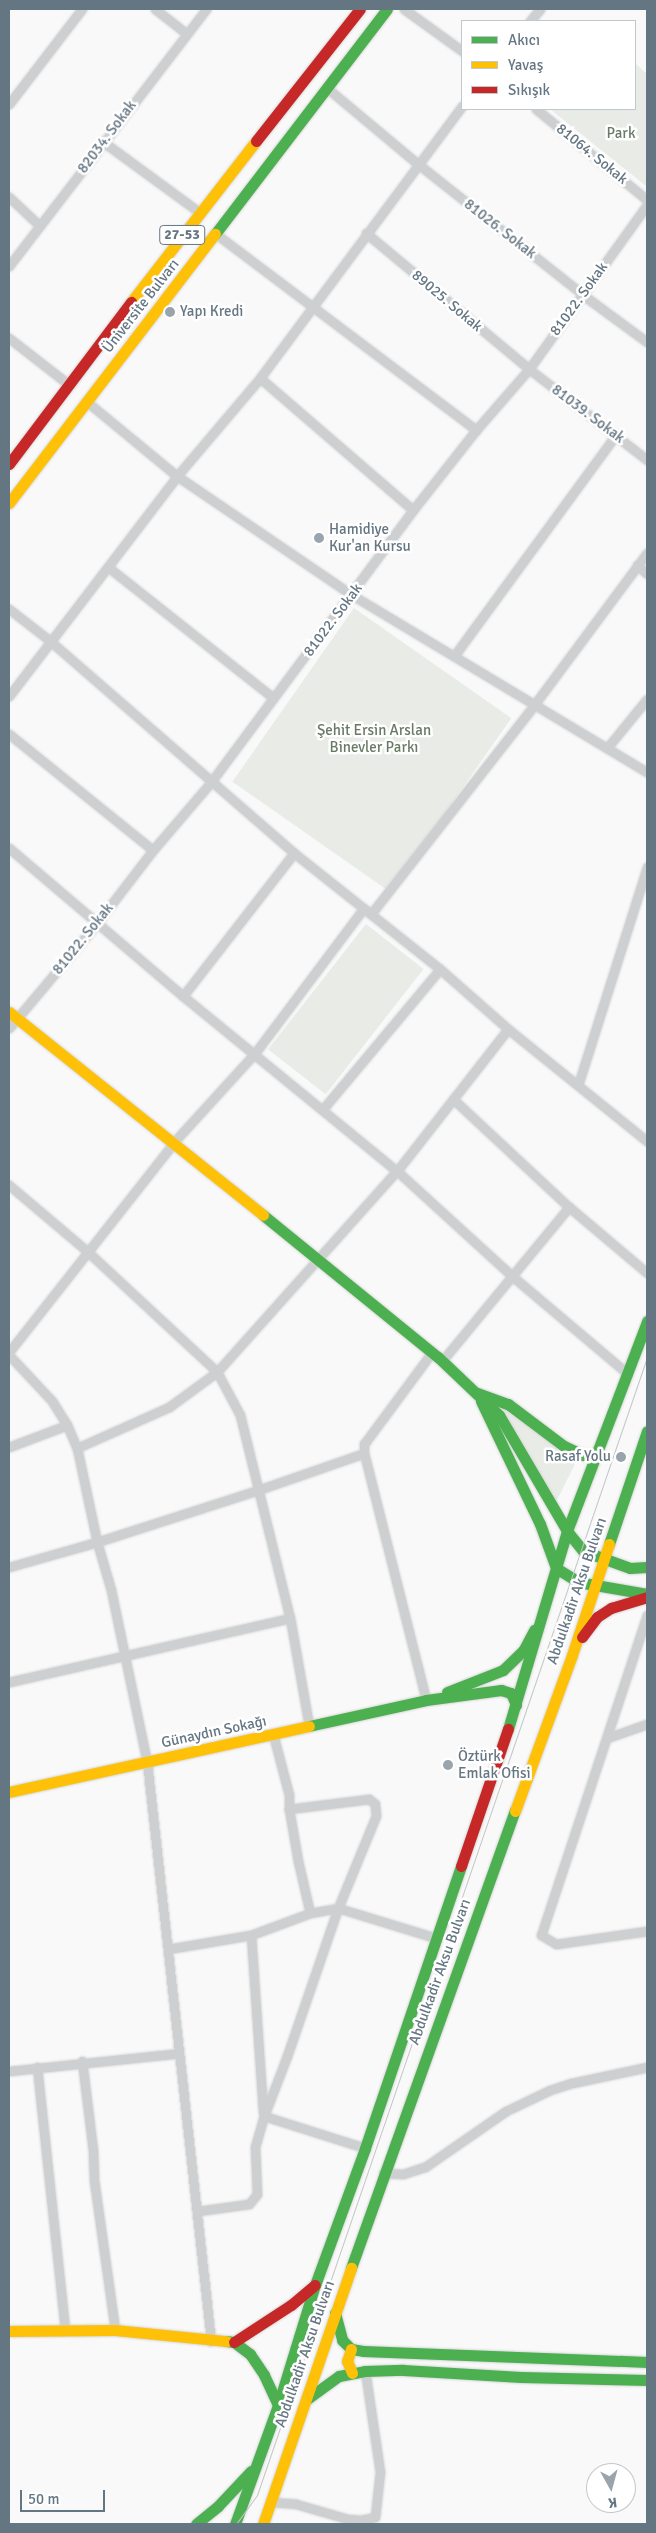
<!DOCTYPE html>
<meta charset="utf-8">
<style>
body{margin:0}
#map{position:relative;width:656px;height:2533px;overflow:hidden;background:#f9f9f9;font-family:Signika,sans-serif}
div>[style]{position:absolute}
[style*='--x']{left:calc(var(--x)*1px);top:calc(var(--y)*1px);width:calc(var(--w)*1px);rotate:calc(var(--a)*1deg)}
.green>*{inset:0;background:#e8ebe6;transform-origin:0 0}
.roads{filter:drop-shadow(0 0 1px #d5d6d7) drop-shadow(0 0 1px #d5d6d7)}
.street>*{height:9px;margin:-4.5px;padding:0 4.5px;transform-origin:4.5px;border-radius:4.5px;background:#cecfd0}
.fast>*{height:11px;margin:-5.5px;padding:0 5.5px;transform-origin:5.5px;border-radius:5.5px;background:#4caf50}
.slow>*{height:11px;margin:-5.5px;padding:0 5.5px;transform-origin:5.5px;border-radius:5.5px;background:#ffc107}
.jam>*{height:11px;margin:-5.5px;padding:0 5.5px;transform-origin:5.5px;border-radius:5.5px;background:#c62828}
.tram>*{height:1px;margin:-0.5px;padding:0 0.5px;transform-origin:0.5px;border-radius:0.5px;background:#c3c5c6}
.dots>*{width:14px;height:14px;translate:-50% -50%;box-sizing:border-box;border:2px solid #fff;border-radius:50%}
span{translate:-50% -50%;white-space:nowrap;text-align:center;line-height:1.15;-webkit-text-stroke:5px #fff;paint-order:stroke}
.shield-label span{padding:1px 4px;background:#fff;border:1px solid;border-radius:4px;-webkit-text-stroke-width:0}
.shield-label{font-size:14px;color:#657683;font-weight:700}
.park-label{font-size:15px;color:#687a64}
.street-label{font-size:15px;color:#657683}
.poi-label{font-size:15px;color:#657683}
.left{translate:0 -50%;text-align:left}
.right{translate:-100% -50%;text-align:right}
.frame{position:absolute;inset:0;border:10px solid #657683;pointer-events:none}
.legend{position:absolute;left:461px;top:20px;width:175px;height:90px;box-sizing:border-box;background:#fff;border:1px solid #c1c8cd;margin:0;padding:6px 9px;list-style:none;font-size:15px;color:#657683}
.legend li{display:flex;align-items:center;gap:10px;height:25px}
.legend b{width:25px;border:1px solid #c1c8cd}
.north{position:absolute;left:586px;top:2463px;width:50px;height:50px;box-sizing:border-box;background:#fff;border:1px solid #c1c8cd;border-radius:50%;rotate:173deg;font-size:14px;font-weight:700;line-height:20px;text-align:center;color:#657683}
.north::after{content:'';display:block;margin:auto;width:18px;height:22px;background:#99a4ac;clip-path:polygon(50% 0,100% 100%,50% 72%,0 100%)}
.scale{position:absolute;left:20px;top:2490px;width:85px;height:22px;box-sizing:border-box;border:2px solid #657683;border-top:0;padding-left:6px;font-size:15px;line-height:18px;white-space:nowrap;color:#657683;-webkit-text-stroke:4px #fff;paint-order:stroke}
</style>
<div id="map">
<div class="green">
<div style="clip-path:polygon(635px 63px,647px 74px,646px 186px,550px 109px,635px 109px)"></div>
<div style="left:354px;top:608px;width:192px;height:212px;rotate:35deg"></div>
<div style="left:366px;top:924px;width:73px;height:159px;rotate:38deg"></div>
<div style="clip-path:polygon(501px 1407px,577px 1460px,557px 1500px,556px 1500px)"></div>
</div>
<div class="roads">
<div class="street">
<div style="--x:155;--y:9;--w:39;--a:38"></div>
<div style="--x:404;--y:9;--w:72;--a:35.9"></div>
<div style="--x:530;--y:21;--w:16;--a:-50"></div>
<div style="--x:327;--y:88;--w:119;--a:39.9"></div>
<div style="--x:418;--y:164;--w:211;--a:38.4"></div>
<div style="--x:583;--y:295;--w:79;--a:36.3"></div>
<div style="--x:9;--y:104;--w:120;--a:-52.5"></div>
<div style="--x:536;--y:109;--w:144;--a:39.3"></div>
<div style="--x:102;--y:141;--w:120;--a:36.2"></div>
<div style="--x:9;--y:197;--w:42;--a:43.1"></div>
<div style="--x:366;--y:233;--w:212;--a:39.8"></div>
<div style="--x:529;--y:369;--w:149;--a:37.6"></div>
<div style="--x:216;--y:234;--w:326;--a:37"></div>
<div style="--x:9;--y:266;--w:324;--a:-52.5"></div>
<div style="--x:9;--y:338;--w:75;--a:37.9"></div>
<div style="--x:260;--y:378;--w:202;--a:40.8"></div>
<div style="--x:86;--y:401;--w:118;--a:39.5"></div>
<div style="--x:177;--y:476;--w:212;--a:34.2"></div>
<div style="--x:352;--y:595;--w:344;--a:31"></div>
<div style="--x:637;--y:565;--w:13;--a:42"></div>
<div style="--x:108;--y:567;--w:211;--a:38.4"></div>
<div style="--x:9;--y:609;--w:51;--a:37.8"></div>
<div style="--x:49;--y:640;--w:325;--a:41"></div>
<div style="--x:294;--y:853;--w:186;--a:38.5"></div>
<div style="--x:440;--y:969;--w:91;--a:41.4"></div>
<div style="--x:508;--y:1029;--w:179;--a:38.9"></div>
<div style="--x:454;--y:656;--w:274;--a:-53.8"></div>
<div style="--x:9;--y:696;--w:277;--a:-52.6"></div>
<div style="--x:177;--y:476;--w:128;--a:-49.7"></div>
<div style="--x:260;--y:378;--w:339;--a:-53.4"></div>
<div style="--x:9;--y:734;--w:185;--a:38.9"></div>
<div style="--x:607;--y:748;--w:63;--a:-50.8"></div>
<div style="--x:9;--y:848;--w:228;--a:40.4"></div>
<div style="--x:183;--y:996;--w:276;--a:39.3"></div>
<div style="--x:397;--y:1171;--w:156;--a:42.4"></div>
<div style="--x:512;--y:1276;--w:152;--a:40.2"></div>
<div style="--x:371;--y:914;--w:265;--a:-52"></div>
<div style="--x:534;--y:705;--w:189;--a:-53.4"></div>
<div style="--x:183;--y:996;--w:181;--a:-52.2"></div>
<div style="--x:9;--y:1028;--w:137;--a:-50"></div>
<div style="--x:97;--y:923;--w:92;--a:-52.5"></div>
<div style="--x:153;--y:850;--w:89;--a:-49.5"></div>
<div style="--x:211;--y:782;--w:339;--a:-53.4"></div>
<div style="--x:413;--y:510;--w:102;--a:-51.8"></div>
<div style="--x:476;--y:430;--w:81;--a:-49"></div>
<div style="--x:529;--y:369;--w:202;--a:-54.3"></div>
<div style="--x:578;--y:1085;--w:229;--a:-72.4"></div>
<div style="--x:453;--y:1099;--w:158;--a:43"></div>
<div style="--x:569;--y:1207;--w:102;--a:40.2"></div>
<div style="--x:323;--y:1109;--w:182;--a:-50.1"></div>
<div style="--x:9;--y:1185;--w:104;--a:40.3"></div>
<div style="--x:88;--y:1252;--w:176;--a:42.9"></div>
<div style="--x:217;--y:1372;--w:49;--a:61.9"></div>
<div style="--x:240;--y:1415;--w:209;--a:76.2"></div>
<div style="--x:290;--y:1618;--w:110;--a:80"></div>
<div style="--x:9;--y:1352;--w:267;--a:-51.8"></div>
<div style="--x:174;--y:1142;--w:120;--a:-47.7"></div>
<div style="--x:255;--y:1053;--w:181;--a:-53.1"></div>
<div style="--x:9;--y:1355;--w:63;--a:46.9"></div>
<div style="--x:52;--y:1401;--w:28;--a:58"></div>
<div style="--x:67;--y:1425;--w:25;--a:67"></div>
<div style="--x:77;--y:1448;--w:96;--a:78"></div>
<div style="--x:97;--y:1542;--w:50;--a:73.7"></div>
<div style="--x:111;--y:1590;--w:176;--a:78.2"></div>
<div style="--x:147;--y:1762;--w:583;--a:83.69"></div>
<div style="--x:442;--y:1361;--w:200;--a:-50.5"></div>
<div style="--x:9;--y:1447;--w:62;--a:-20.8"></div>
<div style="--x:77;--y:1448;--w:101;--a:-24"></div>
<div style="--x:169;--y:1407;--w:59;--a:-36.1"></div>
<div style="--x:217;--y:1372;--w:270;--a:-48.2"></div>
<div style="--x:397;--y:1171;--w:180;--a:-52"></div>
<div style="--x:364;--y:1453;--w:9;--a:-90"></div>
<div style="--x:364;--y:1444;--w:114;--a:-53.5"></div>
<div style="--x:9;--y:1567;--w:91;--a:-15.9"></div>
<div style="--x:97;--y:1542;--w:169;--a:-17.9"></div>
<div style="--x:258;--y:1490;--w:112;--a:-19.2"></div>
<div style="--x:364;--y:1453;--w:255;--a:75.9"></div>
<div style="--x:647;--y:1615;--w:337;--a:108.3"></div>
<div style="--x:541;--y:1935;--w:17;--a:31"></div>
<div style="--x:556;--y:1944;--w:92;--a:-8.1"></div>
<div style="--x:9;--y:1682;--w:288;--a:-12.8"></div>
<div style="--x:273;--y:1734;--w:63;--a:75.3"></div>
<div style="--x:289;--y:1795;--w:14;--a:90"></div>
<div style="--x:289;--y:1809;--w:53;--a:80.2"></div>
<div style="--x:298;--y:1861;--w:53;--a:77"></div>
<div style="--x:310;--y:1913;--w:28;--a:-10"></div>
<div style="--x:338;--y:1908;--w:102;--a:17"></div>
<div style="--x:607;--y:1738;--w:42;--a:-19.3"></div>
<div style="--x:251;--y:1935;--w:178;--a:86.1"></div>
<div style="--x:168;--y:1949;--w:84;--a:-9.6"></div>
<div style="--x:251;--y:1935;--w:63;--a:-20.4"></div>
<div style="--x:82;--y:2061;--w:91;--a:83"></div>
<div style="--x:93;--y:2151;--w:29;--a:88"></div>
<div style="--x:94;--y:2180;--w:151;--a:82"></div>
<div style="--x:37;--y:2067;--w:264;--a:83.9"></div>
<div style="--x:9;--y:2071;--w:171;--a:-6"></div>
<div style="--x:264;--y:2116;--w:64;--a:-69"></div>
<div style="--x:287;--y:2056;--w:157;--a:-71"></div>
<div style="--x:338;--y:1908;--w:100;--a:-67.6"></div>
<div style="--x:376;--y:1816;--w:12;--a:-95"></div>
<div style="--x:375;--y:1804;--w:8;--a:-140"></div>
<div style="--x:369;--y:1799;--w:81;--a:172.9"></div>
<div style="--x:383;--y:2173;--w:20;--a:3"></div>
<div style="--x:403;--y:2174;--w:23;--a:-18"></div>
<div style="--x:425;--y:2167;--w:98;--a:-34.7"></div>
<div style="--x:506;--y:2111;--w:49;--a:-25.5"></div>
<div style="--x:550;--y:2090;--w:23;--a:-18"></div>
<div style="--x:572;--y:2083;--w:77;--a:-12"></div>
<div style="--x:198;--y:2211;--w:51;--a:-7.8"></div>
<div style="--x:249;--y:2204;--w:13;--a:-51"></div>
<div style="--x:257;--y:2194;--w:47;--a:-92.4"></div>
<div style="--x:255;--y:2147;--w:32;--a:-74"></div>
<div style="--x:264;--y:2116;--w:106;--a:17.6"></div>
<div style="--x:270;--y:2502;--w:26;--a:4"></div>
<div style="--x:296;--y:2504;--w:54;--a:16.1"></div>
<div style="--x:348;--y:2519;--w:13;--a:4"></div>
<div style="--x:361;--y:2520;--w:14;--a:-12"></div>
<div style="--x:375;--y:2517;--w:45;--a:-83.7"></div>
<div style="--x:380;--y:2472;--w:102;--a:-98.4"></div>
</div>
<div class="fast">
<div style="--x:215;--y:234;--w:283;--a:-52.6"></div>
<div style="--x:263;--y:1215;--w:225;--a:39.1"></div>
<div style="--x:438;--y:1357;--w:84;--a:43.6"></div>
<div style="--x:499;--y:1415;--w:134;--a:59.6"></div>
<div style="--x:477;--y:1393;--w:33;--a:20"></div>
<div style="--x:508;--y:1404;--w:70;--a:36.9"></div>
<div style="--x:564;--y:1446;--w:21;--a:25"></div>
<div style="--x:583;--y:1455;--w:12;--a:-5"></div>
<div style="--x:481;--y:1401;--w:136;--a:64.4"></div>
<div style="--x:540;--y:1524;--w:47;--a:70"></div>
<div style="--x:567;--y:1531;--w:26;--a:51"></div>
<div style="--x:583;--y:1551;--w:50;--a:19.9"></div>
<div style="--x:630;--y:1568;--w:17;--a:-3"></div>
<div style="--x:609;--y:1544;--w:119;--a:-71.4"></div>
<div style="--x:556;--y:1568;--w:26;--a:32"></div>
<div style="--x:578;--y:1582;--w:70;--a:9.9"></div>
<div style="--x:447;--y:1692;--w:60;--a:-21.4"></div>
<div style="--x:503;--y:1670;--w:28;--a:-44"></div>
<div style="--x:523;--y:1651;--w:24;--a:-62"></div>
<div style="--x:309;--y:1726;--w:120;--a:-12.5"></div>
<div style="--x:426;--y:1700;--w:76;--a:-7.6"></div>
<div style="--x:501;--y:1690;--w:10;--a:17"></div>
<div style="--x:511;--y:1693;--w:13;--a:67"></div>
<div style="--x:508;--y:1729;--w:207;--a:-73.4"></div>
<div style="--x:567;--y:1531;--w:225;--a:-69.1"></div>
<div style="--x:351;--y:2268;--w:486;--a:-70.3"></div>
<div style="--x:335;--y:2313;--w:28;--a:75"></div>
<div style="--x:342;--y:2340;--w:13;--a:45"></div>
<div style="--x:351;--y:2349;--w:12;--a:9"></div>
<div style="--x:363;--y:2351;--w:284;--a:2.2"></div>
<div style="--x:226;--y:2341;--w:8;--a:7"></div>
<div style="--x:234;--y:2342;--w:20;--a:37"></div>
<div style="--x:250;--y:2354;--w:25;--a:56"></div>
<div style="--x:264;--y:2375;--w:33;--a:65"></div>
<div style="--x:307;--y:2399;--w:39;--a:-36"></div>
<div style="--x:339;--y:2376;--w:26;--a:-11"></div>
<div style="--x:365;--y:2371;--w:38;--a:-2"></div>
<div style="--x:403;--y:2370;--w:118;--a:3.4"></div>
<div style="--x:521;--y:2377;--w:126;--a:1.4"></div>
<div style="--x:196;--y:2524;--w:28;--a:-39"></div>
<div style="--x:218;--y:2506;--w:48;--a:-46.7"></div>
<div style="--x:235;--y:2524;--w:127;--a:-70.1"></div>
<div style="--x:278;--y:2405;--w:126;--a:-72.9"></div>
<div style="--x:315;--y:2285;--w:146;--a:-69.9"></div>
<div style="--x:365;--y:2148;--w:298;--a:-71.2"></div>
</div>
<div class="slow">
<div style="--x:131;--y:302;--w:204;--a:-52.2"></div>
<div style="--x:9;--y:503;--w:339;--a:-52.6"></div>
<div style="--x:9;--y:1012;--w:325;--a:38.6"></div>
<div style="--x:9;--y:1792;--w:307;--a:-12.4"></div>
<div style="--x:515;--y:1811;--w:166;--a:-69.9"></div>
<div style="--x:572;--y:1655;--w:117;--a:-71.6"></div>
<div style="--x:9;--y:2331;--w:106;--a:-0.5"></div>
<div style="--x:115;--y:2330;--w:112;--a:5.7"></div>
<div style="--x:351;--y:2349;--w:13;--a:108"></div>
<div style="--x:347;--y:2361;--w:13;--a:67"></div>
<div style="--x:263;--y:2524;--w:271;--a:-71"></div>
</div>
<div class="jam">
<div style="--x:256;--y:141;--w:168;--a:-51.8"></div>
<div style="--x:9;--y:464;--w:203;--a:-53"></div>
<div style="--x:582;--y:1637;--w:25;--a:-53"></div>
<div style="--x:597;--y:1617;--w:17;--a:-33"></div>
<div style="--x:611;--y:1608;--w:38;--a:-17"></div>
<div style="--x:461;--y:1866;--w:145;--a:-71.1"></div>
<div style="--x:234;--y:2342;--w:68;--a:-33"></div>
<div style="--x:291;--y:2305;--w:31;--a:-40"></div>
</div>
</div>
<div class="tram">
<div style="--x:236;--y:2524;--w:36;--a:-54"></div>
<div style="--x:257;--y:2495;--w:1203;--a:-71.08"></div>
</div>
<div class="dots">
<div style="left:170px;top:312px;background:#99a4ac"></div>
<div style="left:319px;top:538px;background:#99a4ac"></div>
<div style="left:621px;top:1457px;background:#99a4ac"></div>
<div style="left:448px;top:1765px;background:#99a4ac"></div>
</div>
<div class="shield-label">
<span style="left:182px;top:235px">27-53</span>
</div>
<div class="park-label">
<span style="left:621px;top:134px">Park</span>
<span style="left:374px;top:739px">Şehit Ersin Arslan<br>Binevler Parkı</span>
</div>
<div class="street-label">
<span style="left:107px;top:137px;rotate:-53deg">82034. Sokak</span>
<span style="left:592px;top:154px;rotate:39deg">81064. Sokak</span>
<span style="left:500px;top:229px;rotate:38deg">81026. Sokak</span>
<span style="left:579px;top:299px;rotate:-54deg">81022. Sokak</span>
<span style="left:447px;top:301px;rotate:40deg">89025. Sokak</span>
<span style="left:141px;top:306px;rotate:-52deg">Üniversite Bulvarı</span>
<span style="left:588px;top:414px;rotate:37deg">81039. Sokak</span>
<span style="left:333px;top:620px;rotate:-53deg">81022. Sokak</span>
<span style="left:83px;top:939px;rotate:-51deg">81022. Sokak</span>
<span style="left:577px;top:1591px;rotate:-71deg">Abdulkadir Aksu Bulvarı</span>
<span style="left:214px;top:1732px;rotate:-12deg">Günaydın Sokağı</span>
<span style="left:440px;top:1972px;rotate:-70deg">Abdulkadir Aksu Bulvarı</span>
<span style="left:305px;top:2354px;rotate:-71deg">Abdulkadir Aksu Bulvarı</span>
</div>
<div class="poi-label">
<span class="left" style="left:180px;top:312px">Yapı Kredi</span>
<span class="left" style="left:329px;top:538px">Hamidiye<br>Kur'an Kursu</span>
<span class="right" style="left:611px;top:1457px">Rasaf Yolu</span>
<span class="left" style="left:458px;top:1765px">Öztürk<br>Emlak Ofisi</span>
</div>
<div class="frame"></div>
<ul class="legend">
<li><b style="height:6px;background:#4caf50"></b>Akıcı</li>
<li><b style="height:6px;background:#ffc107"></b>Yavaş</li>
<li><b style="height:6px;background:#c62828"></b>Sıkışık</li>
</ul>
<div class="north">K</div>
<div class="scale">50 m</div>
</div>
